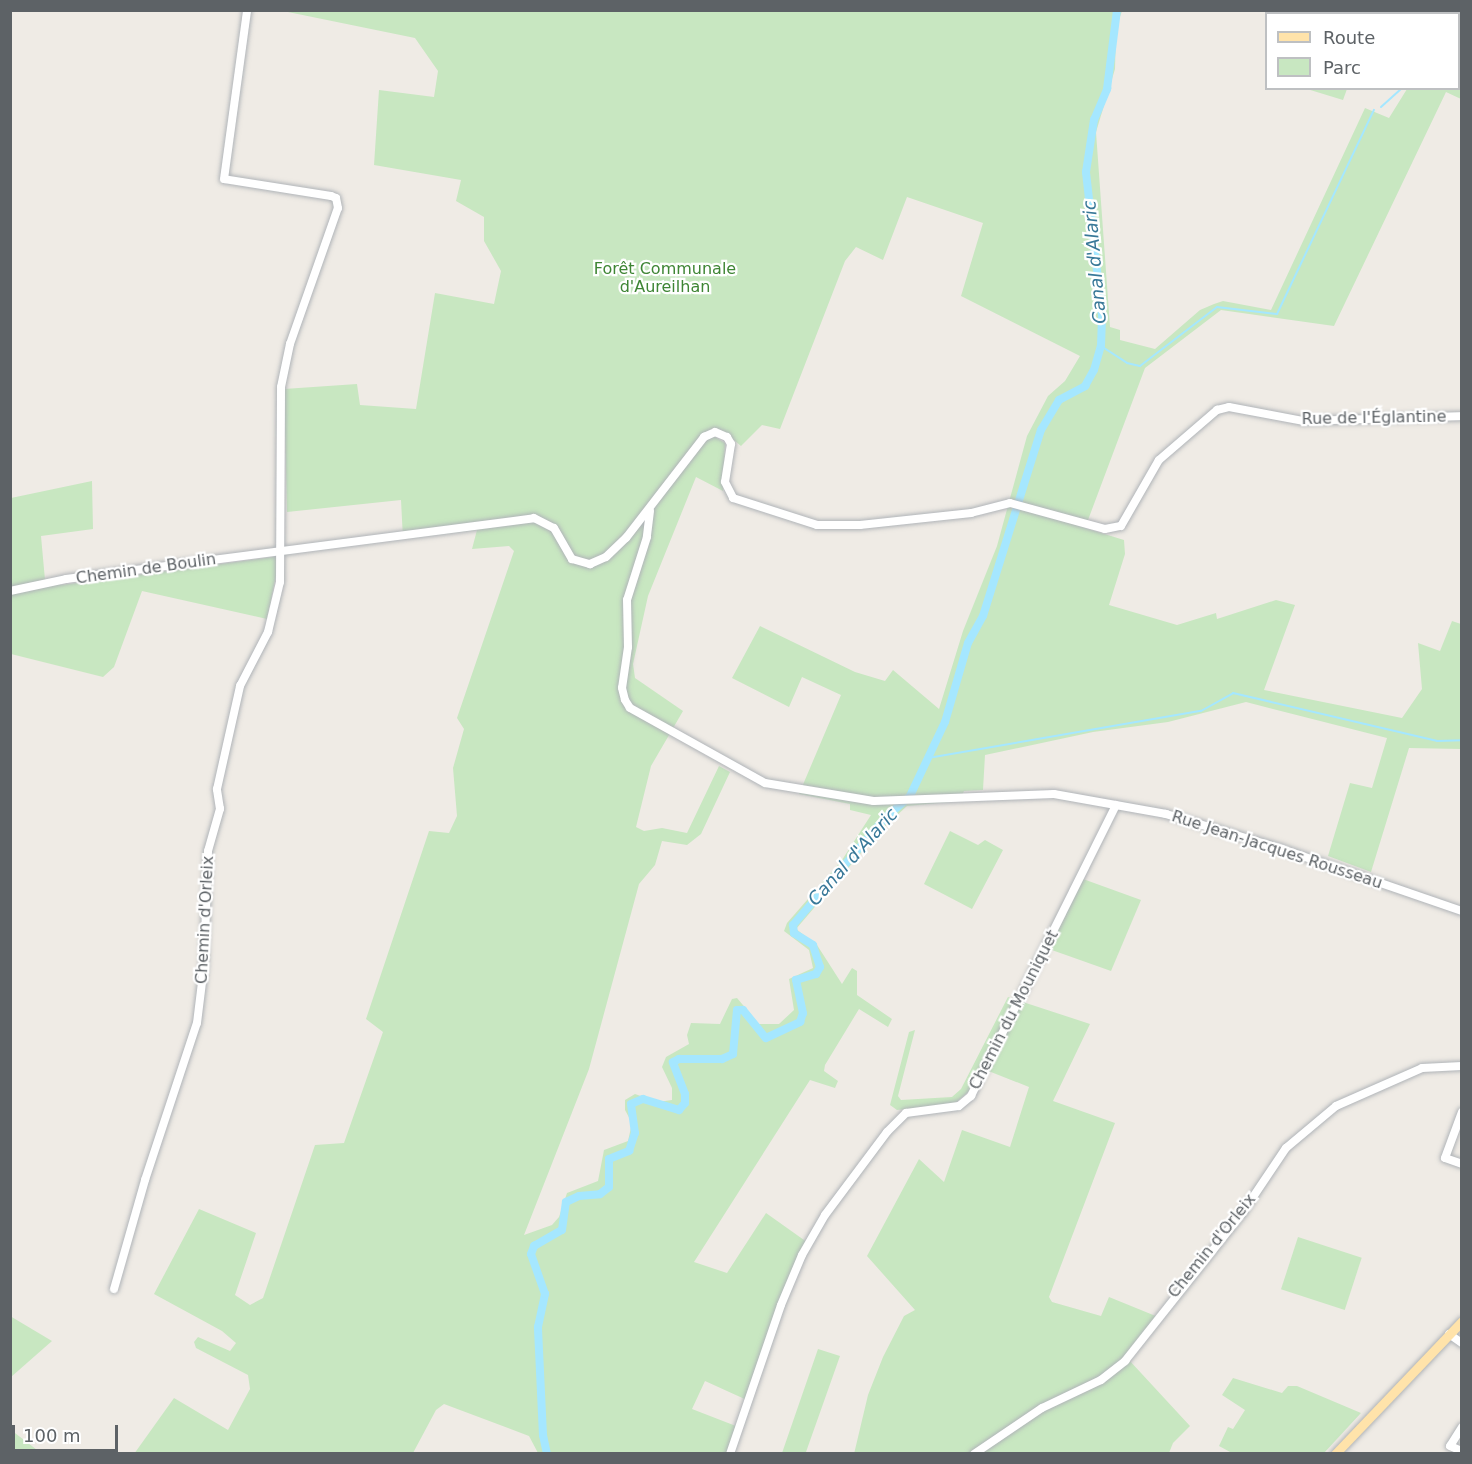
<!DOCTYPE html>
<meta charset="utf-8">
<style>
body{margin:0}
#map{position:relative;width:1472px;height:1464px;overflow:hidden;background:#efebe5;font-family:"DejaVu Sans",sans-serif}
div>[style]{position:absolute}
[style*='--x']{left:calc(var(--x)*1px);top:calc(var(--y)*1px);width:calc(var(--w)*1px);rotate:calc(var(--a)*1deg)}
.green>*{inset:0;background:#c8e7c1;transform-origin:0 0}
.stream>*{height:2px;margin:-1px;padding:0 1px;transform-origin:1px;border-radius:1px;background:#a5e7ff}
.canal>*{height:8px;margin:-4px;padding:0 4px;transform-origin:4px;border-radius:4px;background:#a5e7ff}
.roads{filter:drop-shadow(0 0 2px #b0b4b8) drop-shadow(0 0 2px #b0b4b8)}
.minor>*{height:8px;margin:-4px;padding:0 4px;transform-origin:4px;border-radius:4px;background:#fff}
.major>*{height:9px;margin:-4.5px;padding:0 4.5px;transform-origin:4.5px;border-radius:4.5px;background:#ffe3aa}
span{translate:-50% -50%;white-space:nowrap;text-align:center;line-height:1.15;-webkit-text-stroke:4.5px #fff;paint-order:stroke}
.park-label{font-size:16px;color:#3e8534}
.street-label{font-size:16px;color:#5d6266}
.water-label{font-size:18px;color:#387898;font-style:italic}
.frame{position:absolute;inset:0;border:12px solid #5d6266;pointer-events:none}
.legend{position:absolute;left:1265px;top:12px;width:195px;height:78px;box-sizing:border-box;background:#fff;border:2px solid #bec0c2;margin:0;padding:8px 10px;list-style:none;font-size:18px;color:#5d6266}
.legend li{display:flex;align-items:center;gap:12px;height:30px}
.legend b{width:30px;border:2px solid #bec0c2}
.scale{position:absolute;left:12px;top:1425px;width:106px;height:27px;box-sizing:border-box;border:3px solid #5d6266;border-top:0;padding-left:8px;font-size:18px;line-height:21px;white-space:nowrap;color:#5d6266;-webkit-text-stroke:4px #fff;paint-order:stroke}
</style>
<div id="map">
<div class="green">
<div style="clip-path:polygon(evenodd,283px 11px,1122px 11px,1116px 28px,1115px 69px,1096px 132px,1110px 327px,1120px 330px,1120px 340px,1155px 349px,1200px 310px,1214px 304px,1223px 301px,1271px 310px,1365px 108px,1389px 118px,1407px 89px,1458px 88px,1458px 14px,1338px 13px,1339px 11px,1461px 11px,1461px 99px,1446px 92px,1334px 326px,1221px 310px,1145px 368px,1085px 528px,1124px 540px,1125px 554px,1109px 605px,1177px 625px,1216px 613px,1217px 619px,1276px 600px,1295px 605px,1264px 690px,1402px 718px,1422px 689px,1418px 643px,1440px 651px,1452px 621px,1461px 624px,1461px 749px,1409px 748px,1371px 872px,1328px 856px,1350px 783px,1372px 788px,1387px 738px,1246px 702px,1168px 722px,1093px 732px,985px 755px,983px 790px,964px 791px,960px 801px,907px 806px,879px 832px,796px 929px,817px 945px,842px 984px,852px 968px,857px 971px,857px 995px,892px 1019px,888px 1027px,859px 1009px,825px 1065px,824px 1071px,838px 1081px,835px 1088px,810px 1080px,694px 1262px,727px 1273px,766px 1213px,811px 1245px,790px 1288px,749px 1401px,705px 1381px,692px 1409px,741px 1428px,733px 1453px,538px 1453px,529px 1436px,444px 1404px,436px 1410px,413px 1453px,134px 1454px,174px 1398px,228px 1430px,250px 1389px,248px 1375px,196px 1348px,194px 1342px,198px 1337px,230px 1351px,236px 1343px,222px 1331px,154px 1294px,199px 1209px,256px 1233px,235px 1295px,250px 1305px,263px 1298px,315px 1145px,344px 1143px,383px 1032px,366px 1019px,429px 831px,449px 833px,457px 816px,453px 768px,464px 729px,457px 718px,514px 551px,509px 546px,472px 549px,477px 530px,403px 539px,401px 500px,287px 512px,284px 389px,357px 384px,360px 405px,416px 409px,435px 293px,494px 304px,501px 271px,484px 241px,484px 217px,456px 201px,461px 180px,374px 165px,379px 90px,434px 97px,438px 71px,415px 38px,283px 11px,907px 197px,983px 223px,961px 296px,1080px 356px,1065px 381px,1048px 396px,1027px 436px,997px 546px,963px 631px,939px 709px,893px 670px,885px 681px,855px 672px,760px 626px,732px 678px,789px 707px,802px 677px,841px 695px,799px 794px,850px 804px,850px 810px,871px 815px,842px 860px,787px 923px,784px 931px,809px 950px,813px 968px,789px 979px,794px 1010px,779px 1024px,759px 1024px,737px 998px,732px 999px,720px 1024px,691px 1023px,687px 1035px,689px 1044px,666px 1057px,662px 1067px,672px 1088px,672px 1100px,658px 1102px,635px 1094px,625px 1100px,625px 1110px,632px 1123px,628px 1141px,604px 1150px,598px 1181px,567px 1193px,559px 1217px,552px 1225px,524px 1235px,589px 1069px,639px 884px,655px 865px,662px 841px,687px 845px,701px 834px,730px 772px,719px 766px,687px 833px,662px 828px,644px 831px,636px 827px,651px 766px,683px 711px,635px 678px,633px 664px,648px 596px,696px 477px,723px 491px,725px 443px,715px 437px,705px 439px,679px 473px,671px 473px,703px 433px,723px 431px,741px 446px,762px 425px,780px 429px,845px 261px,856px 247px,883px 260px,907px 197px)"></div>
<div style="clip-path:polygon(1307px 89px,1307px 88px,1347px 89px,1343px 100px)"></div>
<div style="clip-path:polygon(92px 481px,93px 529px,41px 536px,45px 580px,60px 578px,61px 585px,280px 556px,267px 619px,142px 591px,114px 667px,103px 677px,11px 654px,11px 498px)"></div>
<div style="clip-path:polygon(950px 831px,978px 845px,985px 840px,1003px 850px,972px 909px,924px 884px)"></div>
<div style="clip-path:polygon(1083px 879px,1141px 900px,1111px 971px,1049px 949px)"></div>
<div style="clip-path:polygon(1008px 997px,1090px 1024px,1053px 1101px,1115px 1123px,1049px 1297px,1052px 1302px,1101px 1316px,1109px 1297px,1163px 1319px,1129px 1360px,1190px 1426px,1173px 1443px,1169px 1453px,854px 1454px,868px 1395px,883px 1357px,904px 1316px,915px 1310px,867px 1256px,919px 1159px,944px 1182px,962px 1130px,1010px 1147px,1029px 1087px,991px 1072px,981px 1074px,968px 1092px,954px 1104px,897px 1110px,890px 1105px,909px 1032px,915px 1030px,898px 1096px,901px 1100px,952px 1097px,961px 1089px)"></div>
<div style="left:1298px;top:1237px;width:67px;height:55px;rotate:18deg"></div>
<div style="clip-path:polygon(10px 1316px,52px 1341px,11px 1377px,10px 1377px)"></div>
<div style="clip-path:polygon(818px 1349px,840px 1356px,806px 1452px,811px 1453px,782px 1453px)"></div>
<div style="clip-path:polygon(1233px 1378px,1282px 1393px,1288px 1386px,1297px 1386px,1361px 1413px,1324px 1453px,1232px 1453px,1219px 1446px,1228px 1427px,1233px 1429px,1245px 1410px,1222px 1395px)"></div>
<div style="clip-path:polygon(11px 1430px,41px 1453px,11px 1453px)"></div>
</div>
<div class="stream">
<div style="--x:1419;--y:14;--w:4;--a:-63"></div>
<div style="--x:1381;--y:107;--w:28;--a:-42"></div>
<div style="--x:1101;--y:346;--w:31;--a:33"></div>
<div style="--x:1127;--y:363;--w:13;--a:13"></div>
<div style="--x:1140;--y:366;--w:97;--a:-37.5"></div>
<div style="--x:1217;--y:307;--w:60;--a:6.7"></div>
<div style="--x:1277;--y:314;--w:226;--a:-64.6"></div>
<div style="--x:928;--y:758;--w:277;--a:-9.8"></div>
<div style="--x:1201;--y:711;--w:37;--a:-29"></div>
<div style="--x:1233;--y:693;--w:210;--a:13.2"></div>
<div style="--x:1437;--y:741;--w:25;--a:-2"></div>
</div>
<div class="canal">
<div style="--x:547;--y:1454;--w:19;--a:-102"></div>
<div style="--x:543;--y:1435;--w:108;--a:-92.7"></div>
<div style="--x:538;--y:1327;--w:34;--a:-78"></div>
<div style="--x:545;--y:1294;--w:42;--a:-109.3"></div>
<div style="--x:531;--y:1254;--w:9;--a:-69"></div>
<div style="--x:534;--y:1246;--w:32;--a:-30"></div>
<div style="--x:562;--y:1230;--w:28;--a:-82"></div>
<div style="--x:566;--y:1202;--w:14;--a:-25"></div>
<div style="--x:579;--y:1196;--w:21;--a:-5"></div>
<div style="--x:600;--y:1194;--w:11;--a:-38"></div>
<div style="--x:609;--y:1187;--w:28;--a:-90"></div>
<div style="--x:609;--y:1159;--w:22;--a:-22"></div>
<div style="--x:629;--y:1151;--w:19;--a:-72"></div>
<div style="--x:635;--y:1133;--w:29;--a:-98"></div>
<div style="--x:631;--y:1104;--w:13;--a:-23"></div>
<div style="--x:643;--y:1099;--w:38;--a:17"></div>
<div style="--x:679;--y:1110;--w:9;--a:-49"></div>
<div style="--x:685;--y:1103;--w:9;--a:-90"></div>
<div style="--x:685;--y:1094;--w:34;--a:-111"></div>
<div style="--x:673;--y:1062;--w:7;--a:-27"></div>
<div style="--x:679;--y:1059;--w:43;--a:0"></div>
<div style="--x:722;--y:1059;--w:12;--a:-24"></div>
<div style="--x:733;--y:1054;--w:44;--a:-84.8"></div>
<div style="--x:737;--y:1010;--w:6;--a:0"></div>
<div style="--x:743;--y:1010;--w:36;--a:51"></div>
<div style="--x:766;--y:1038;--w:38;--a:-25"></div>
<div style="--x:800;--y:1022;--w:9;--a:-72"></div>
<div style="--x:803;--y:1013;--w:34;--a:-102"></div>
<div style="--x:796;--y:980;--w:21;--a:-17"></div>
<div style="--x:816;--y:974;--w:8;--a:-60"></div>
<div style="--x:820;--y:967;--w:23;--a:-108"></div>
<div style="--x:813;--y:945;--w:22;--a:-148"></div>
<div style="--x:794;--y:933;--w:8;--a:-97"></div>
<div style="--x:793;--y:925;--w:141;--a:-49.3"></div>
<div style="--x:885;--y:818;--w:33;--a:-41"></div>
<div style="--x:910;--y:796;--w:82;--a:-64.7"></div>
<div style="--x:945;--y:722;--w:82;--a:-73.8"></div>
<div style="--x:968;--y:643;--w:31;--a:-61"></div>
<div style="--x:983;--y:616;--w:195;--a:-72.7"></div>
<div style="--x:1041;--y:430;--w:35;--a:-59"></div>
<div style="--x:1059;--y:400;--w:30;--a:-28"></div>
<div style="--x:1085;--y:386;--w:18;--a:-61"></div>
<div style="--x:1094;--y:370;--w:25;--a:-74"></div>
<div style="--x:1101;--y:346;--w:31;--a:-88"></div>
<div style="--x:1102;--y:315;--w:144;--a:-96.4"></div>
<div style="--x:1086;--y:172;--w:53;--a:-81.3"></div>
<div style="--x:1094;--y:120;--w:34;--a:-67"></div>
<div style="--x:1107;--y:89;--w:80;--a:-82.8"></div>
</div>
<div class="roads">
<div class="minor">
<div style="--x:650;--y:511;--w:26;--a:97"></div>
<div style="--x:647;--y:537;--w:66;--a:107.6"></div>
<div style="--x:627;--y:600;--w:47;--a:88.8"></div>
<div style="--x:628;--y:647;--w:41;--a:98.3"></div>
<div style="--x:622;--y:688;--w:12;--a:76"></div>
<div style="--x:625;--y:700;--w:9;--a:58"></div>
<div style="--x:630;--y:708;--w:154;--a:29.1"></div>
<div style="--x:765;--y:783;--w:110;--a:9.4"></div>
<div style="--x:874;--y:801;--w:180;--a:-2.2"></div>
<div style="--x:1054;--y:794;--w:114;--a:10.1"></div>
<div style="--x:1166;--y:814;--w:121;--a:16.8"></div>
<div style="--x:1282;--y:849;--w:190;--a:19"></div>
<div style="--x:10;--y:591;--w:57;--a:-12.1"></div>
<div style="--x:66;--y:579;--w:472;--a:-7.4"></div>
<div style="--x:534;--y:518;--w:22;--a:27"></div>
<div style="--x:554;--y:528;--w:36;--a:60"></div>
<div style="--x:572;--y:559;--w:19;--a:16"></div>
<div style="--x:590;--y:564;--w:17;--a:-24"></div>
<div style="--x:606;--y:557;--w:28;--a:-44"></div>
<div style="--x:626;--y:538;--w:128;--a:-52.3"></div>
<div style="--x:704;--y:437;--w:12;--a:-24"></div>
<div style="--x:715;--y:432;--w:13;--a:23"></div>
<div style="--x:727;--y:437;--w:8;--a:60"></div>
<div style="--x:731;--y:444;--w:38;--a:99"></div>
<div style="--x:725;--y:482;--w:18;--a:63"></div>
<div style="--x:733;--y:498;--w:88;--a:17.8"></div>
<div style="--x:817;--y:525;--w:43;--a:0"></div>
<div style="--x:860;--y:525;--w:112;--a:-6.2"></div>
<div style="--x:971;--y:513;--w:40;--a:-14.4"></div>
<div style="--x:1010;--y:503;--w:98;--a:15.3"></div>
<div style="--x:1105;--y:529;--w:16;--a:-11"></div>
<div style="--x:1121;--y:526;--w:76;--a:-60.1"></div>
<div style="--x:1159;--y:460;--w:77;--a:-40.8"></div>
<div style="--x:1217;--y:410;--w:12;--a:-14"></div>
<div style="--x:1229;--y:407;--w:75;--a:10.7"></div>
<div style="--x:1303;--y:421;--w:159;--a:-1.8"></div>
<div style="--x:1462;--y:1112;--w:49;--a:110.3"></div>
<div style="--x:1445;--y:1158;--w:18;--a:19"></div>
<div style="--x:114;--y:1289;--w:113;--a:-74.1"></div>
<div style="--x:145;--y:1180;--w:165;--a:-71.7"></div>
<div style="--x:197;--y:1023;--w:57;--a:-83"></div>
<div style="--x:204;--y:966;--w:115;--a:-88"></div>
<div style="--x:208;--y:851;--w:44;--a:-74.1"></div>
<div style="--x:220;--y:809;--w:20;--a:-99"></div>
<div style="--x:217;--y:789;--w:106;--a:-77.4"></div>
<div style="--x:240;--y:686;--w:61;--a:-62.6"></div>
<div style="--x:268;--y:632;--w:51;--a:-76.5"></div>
<div style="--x:280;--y:582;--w:195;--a:-89.7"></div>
<div style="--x:281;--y:387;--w:44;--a:-78.2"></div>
<div style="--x:290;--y:344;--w:144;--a:-70.6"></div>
<div style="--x:338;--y:208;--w:10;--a:-101"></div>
<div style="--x:336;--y:198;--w:5;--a:-158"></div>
<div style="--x:331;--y:196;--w:108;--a:-171"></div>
<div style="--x:224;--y:179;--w:171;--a:-82.2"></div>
<div style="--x:1449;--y:1334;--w:16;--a:35"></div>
<div style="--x:1462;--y:1427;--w:22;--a:122"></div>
<div style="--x:1450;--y:1446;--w:13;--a:23"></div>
<div style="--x:730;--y:1454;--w:157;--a:-71.1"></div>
<div style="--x:781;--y:1305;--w:54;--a:-67.2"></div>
<div style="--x:802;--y:1255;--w:46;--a:-60.1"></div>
<div style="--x:825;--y:1215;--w:104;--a:-53.2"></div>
<div style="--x:887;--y:1132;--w:27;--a:-45"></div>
<div style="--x:906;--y:1113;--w:53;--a:-7.5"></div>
<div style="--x:959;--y:1106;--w:16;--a:-40"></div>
<div style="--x:971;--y:1096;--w:325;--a:-63.5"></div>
<div style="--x:974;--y:1454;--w:82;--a:-34.1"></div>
<div style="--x:1042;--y:1408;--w:65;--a:-25.4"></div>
<div style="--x:1101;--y:1380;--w:31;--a:-38"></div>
<div style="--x:1125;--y:1361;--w:190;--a:-51.6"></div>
<div style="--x:1243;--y:1212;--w:77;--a:-56.1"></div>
<div style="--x:1286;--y:1148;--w:65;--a:-40"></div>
<div style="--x:1336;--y:1106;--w:94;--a:-23.8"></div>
<div style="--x:1422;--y:1068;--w:40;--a:-2.9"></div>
</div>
<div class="major">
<div style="--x:1335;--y:1454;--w:184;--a:-46.3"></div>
</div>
</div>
<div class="park-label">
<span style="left:665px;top:278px">Forêt Communale<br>d'Aureilhan</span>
</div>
<div class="street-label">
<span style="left:1374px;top:418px;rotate:-1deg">Rue de l'Églantine</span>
<span style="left:146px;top:569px;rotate:-8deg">Chemin de Boulin</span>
<span style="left:1277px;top:850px;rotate:18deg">Rue Jean-Jacques Rousseau</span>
<span style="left:205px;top:920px;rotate:-87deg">Chemin d'Orleix</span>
<span style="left:1014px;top:1010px;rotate:-63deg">Chemin du Mouniquet</span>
<span style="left:1212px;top:1246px;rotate:-51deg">Chemin d'Orleix</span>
</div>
<div class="water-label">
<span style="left:1095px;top:262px;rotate:-95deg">Canal d'Alaric</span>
<span style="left:853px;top:857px;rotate:-48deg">Canal d'Alaric</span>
</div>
<div class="frame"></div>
<ul class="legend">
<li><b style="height:8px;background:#ffe3aa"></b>Route</li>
<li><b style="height:16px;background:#c8e7c1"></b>Parc</li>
</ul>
<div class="scale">100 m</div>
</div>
